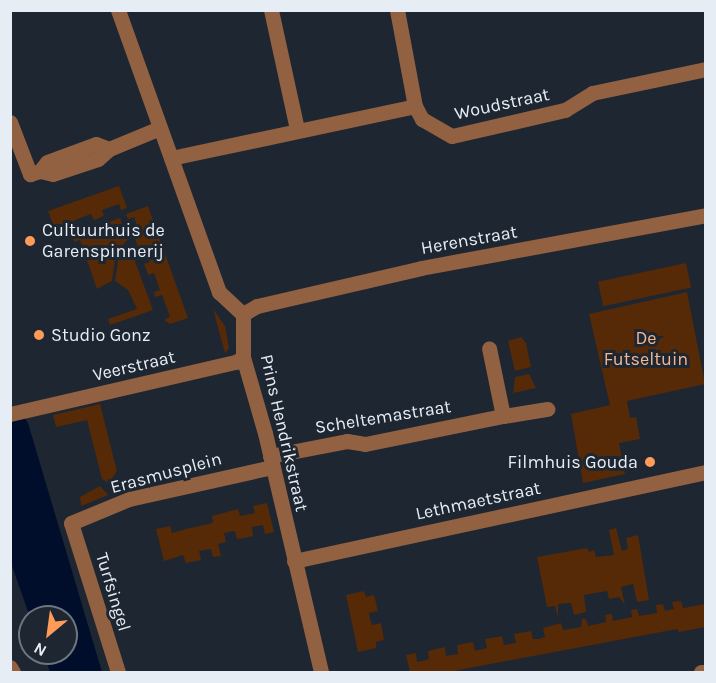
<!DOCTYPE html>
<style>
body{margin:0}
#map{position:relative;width:716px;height:683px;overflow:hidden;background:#1d2631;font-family:Karla,sans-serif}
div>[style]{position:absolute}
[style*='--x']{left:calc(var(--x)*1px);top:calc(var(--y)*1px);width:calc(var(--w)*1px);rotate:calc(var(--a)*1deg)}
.green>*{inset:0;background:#562a06;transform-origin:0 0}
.water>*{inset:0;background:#000e2b}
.pedestrian>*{height:15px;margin:-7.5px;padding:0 7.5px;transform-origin:7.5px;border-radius:7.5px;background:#916142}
.minor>*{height:15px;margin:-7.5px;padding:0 7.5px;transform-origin:7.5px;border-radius:7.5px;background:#916142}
.dots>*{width:16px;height:16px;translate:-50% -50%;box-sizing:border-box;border:3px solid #1d2631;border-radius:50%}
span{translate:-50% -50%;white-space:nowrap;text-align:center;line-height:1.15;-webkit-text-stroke:6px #1d2631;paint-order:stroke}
.street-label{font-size:18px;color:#e7edf4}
.poi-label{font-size:18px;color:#e7edf4}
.left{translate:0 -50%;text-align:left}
.right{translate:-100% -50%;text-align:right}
.park-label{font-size:18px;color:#f3b893}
.frame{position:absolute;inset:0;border:12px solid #e7edf4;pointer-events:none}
.north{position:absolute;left:18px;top:605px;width:60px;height:60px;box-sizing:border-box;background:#1d2631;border:2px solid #6e767f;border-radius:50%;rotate:209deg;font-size:16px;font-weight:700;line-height:24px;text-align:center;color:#e7edf4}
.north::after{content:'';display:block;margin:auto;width:21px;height:27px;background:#fe9b58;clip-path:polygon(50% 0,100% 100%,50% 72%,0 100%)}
</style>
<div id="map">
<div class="green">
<div style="clip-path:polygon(119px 186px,127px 208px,121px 210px,119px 204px,102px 210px,104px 216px,94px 220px,91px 214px,75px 220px,76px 226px,65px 230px,63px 224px,54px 227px,48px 211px)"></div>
<div style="clip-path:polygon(148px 206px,188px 318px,170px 324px,164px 320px,170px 317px,162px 295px,155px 297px,154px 292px,160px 290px,154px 273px,148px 275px,146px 269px,144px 264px,150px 262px,144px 245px,138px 247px,134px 236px,140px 234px,134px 217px,128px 219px,126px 214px)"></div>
<div style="clip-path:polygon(120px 218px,128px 239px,116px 253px,112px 281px,97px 289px,80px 240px,74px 242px,71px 235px)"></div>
<div style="clip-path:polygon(129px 245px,153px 310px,110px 325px,108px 319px,137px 309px,128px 290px,115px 281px,119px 255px)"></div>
<div style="left:686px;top:263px;width:25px;height:90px;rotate:78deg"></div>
<div style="clip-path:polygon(687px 292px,705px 384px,627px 401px,630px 418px,636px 417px,640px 439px,619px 443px,625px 474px,583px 483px,571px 414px,610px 405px,589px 314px)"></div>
<div style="clip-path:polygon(213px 309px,225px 326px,229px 348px,225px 353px)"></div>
<div style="clip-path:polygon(521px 337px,526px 343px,531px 367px,515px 371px,508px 341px)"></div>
<div style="clip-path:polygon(529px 374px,536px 388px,513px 393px,515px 377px)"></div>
<div style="clip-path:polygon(100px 404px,117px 471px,109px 483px,102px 479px,87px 420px,56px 427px,53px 415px)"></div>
<div style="clip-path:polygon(100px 486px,108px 495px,81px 506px,80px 497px)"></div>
<div style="clip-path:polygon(267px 503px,274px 532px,265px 534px,263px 525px,252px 527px,253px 536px,245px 538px,237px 539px,235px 531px,224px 533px,226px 542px,218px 544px,221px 556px,213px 557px,211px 549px,199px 551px,201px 560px,186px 563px,183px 555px,164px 561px,156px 529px,170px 526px,172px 533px,186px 529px,213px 523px,212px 516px,238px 509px,240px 516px,255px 513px,253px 506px)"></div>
<div style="clip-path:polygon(616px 528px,622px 551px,628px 549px,626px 538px,638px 535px,649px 600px,637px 602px,633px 584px,621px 587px,625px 605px,619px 597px,609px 599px,607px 591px,584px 595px,586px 612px,574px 615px,571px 603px,558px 604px,558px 618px,555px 606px,547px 607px,537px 557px,587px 548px,589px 552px,594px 550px,596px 557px,614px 555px,609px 530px)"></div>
<div style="clip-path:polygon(364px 591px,366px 597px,374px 595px,378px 611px,369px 613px,370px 619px,372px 625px,381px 623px,384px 640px,376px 642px,376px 648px,358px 652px,346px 595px)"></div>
<div style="clip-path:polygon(681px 601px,683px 608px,705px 604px,705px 627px,679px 632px,677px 629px,448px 672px,410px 672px,406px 655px,416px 653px,417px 662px,423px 661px,429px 659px,428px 651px,445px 647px,446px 656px,458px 654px,457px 645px,473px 642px,475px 651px,487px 648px,485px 639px,502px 636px,504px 645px,516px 643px,514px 634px,531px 631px,533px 639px,539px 639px,545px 637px,543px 628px,561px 623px,563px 630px,581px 627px,582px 619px,586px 619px,588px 626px,606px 622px,605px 615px,612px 614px,613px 621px,632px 617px,631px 610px,637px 609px,639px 616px,657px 613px,656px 605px,663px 604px,665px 611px,674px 609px,672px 602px)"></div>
</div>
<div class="water">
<div style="clip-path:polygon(24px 417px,28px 423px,102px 672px,50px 672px,43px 653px,66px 653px,66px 617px,30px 617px,11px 563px,11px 419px)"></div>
</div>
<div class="pedestrian">
<div style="--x:10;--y:122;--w:56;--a:69"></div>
<div style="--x:30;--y:174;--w:10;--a:-17"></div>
<div style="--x:40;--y:171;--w:11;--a:-52"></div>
<div style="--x:47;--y:162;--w:52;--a:-20.2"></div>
<div style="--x:96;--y:144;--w:14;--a:21"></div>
<div style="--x:109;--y:149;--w:55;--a:-22.4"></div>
<div style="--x:40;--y:171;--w:13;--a:13"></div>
<div style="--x:53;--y:174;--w:47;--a:-18.4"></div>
<div style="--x:98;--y:159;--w:15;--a:-42"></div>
</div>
<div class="minor">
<div style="--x:118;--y:10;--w:300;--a:70.3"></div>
<div style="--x:219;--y:292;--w:33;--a:43"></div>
<div style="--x:271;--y:10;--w:122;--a:77.7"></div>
<div style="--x:397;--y:10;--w:98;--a:79.4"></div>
<div style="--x:171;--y:158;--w:249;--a:-12"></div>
<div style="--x:415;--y:106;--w:15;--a:62"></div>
<div style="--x:422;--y:119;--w:34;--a:30"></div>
<div style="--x:452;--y:136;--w:116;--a:-13"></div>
<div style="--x:565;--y:110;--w:32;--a:-32"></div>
<div style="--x:592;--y:93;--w:116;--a:-11.9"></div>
<div style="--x:243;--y:314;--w:16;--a:-30"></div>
<div style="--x:257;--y:306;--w:168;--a:-13"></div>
<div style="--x:421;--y:268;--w:290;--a:-10.5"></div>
<div style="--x:243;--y:314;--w:43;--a:90"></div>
<div style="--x:243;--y:357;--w:79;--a:73.9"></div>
<div style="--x:265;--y:433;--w:245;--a:76.8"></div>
<div style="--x:10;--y:414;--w:232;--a:-13"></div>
<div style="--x:236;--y:362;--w:9;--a:-36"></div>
<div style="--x:503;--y:416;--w:45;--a:-9"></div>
<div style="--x:270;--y:456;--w:78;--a:-11"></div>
<div style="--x:347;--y:441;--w:18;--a:9"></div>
<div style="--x:365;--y:444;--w:141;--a:-11.5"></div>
<div style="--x:503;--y:416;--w:69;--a:-101.6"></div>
<div style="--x:294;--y:561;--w:422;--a:-12.2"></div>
<div style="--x:10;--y:667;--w:6;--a:59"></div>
<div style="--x:118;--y:672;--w:156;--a:-107.5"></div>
<div style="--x:71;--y:523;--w:63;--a:-22.5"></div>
<div style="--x:129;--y:499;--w:147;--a:-12.6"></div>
<div style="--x:701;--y:672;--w:5;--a:0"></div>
</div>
<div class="dots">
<div style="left:30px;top:241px;background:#fe9b58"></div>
<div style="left:39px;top:335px;background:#fe9b58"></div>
<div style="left:650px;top:462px;background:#fe9b58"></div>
</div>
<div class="street-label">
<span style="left:502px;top:104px;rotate:-12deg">Woudstraat</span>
<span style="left:469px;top:240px;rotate:-10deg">Herenstraat</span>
<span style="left:134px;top:366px;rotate:-13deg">Veerstraat</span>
<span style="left:383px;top:417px;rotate:-9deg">Scheltemastraat</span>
<span style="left:284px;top:433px;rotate:77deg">Prins Hendrikstraat</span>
<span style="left:166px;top:473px;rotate:-15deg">Erasmusplein</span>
<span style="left:478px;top:501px;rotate:-12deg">Lethmaetstraat</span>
<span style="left:113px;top:592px;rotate:73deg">Turfsingel</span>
</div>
<div class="poi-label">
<span class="left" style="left:42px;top:241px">Cultuurhuis de<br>Garenspinnerij</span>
<span class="left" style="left:51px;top:335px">Studio Gonz</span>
<span class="right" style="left:638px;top:462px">Filmhuis Gouda</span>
</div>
<div class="park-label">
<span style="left:646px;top:349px">De<br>Futseltuin</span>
</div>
<div class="frame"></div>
<div class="north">N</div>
</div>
